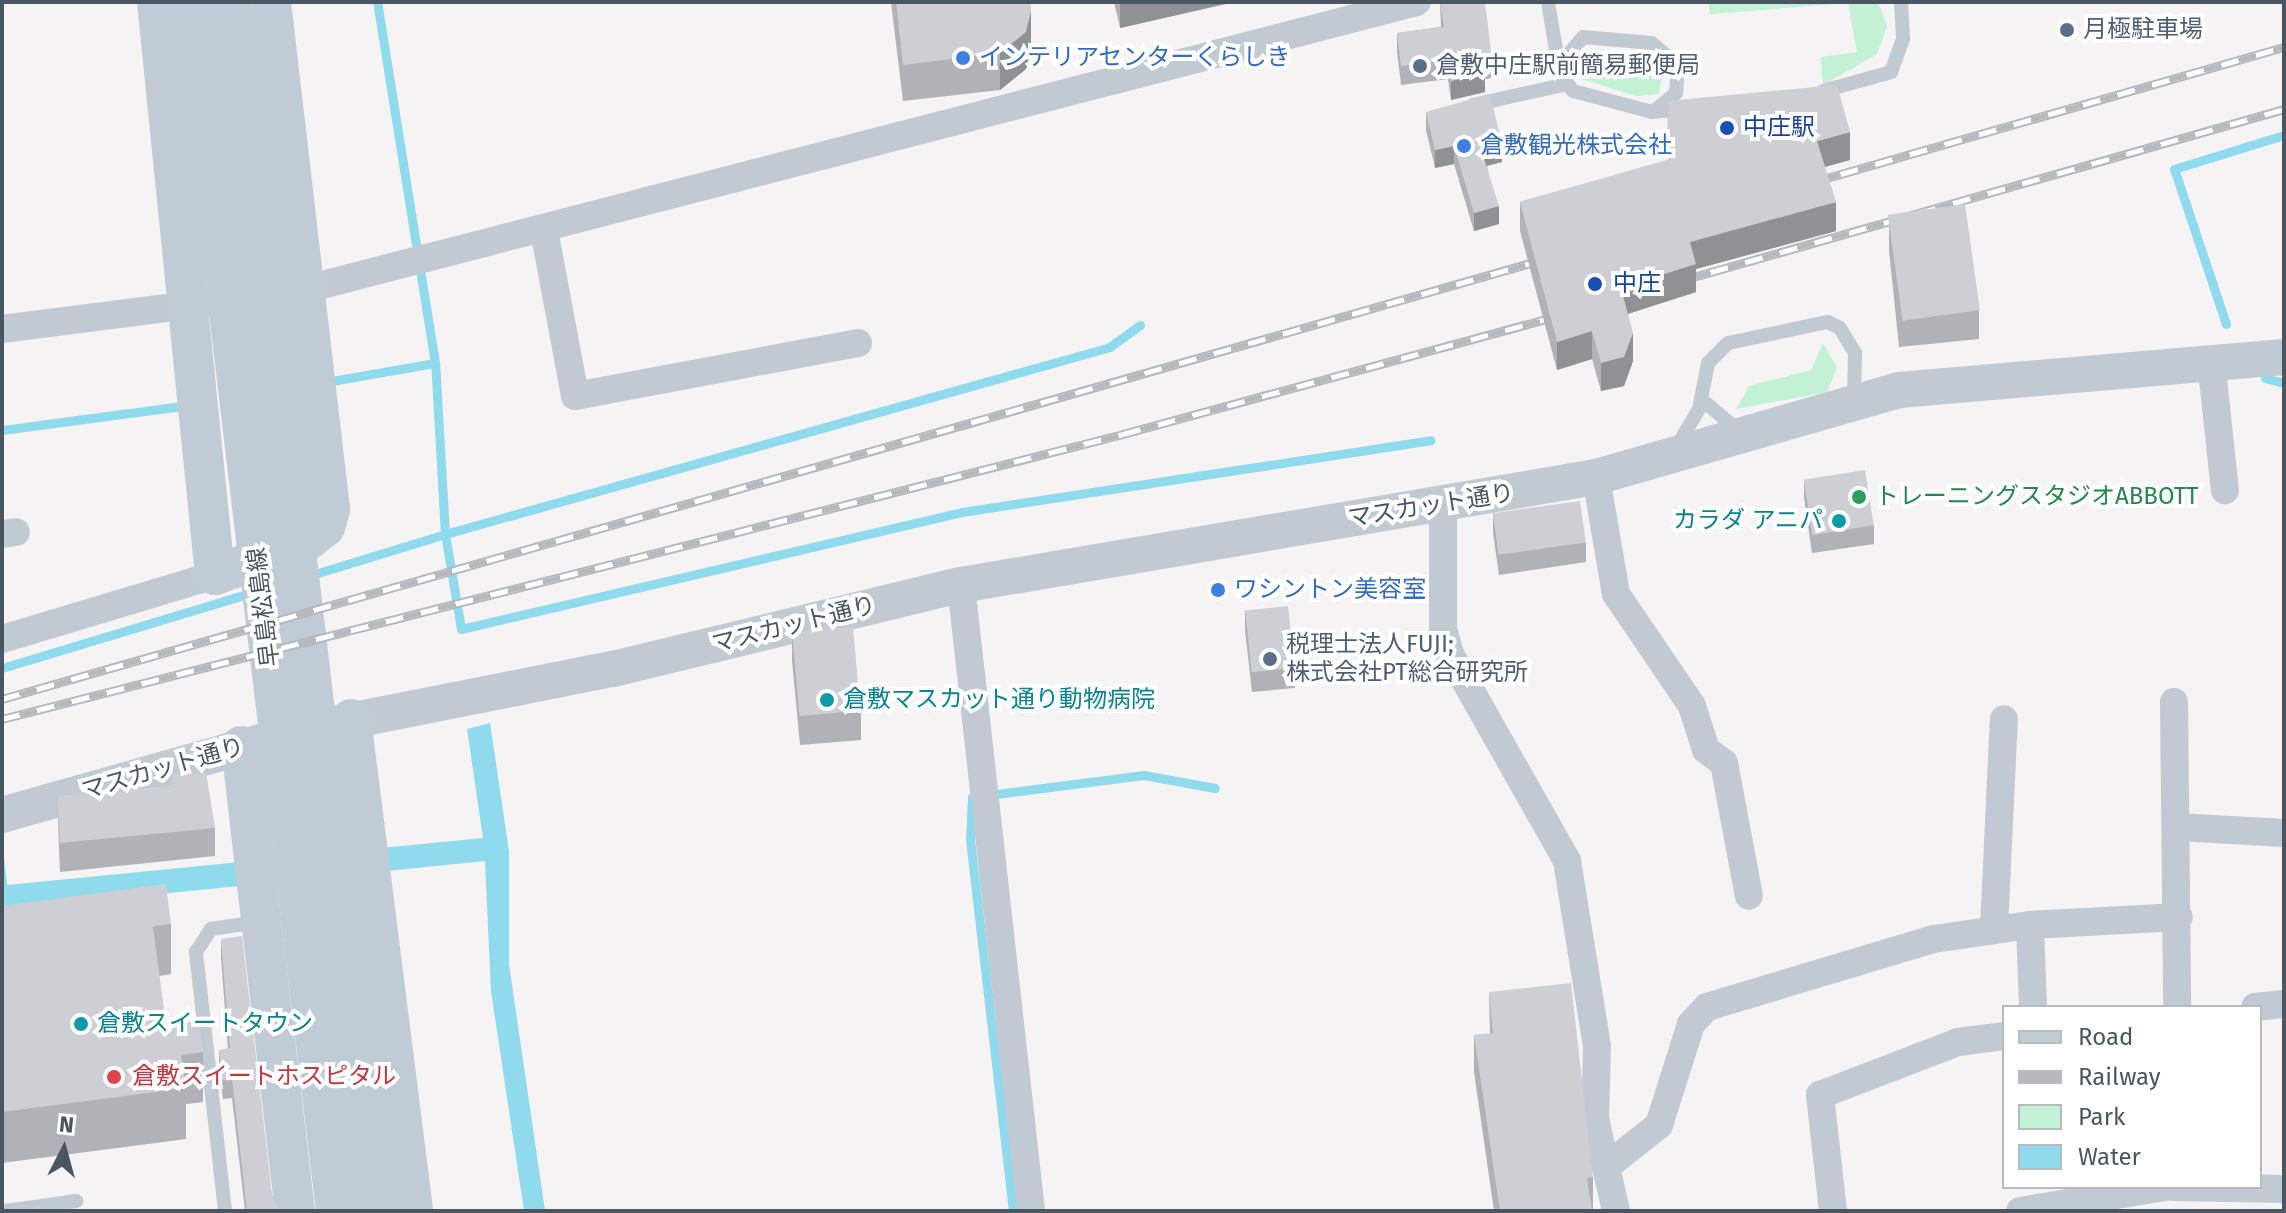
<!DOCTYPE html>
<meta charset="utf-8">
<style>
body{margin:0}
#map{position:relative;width:2286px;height:1213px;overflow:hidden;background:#f5f3f3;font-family:"Fira Sans","Noto Sans JP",sans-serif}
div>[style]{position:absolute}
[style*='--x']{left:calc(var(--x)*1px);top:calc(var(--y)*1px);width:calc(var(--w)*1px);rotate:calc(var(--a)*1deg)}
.green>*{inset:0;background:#c3f1d5}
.water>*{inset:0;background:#90daee}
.stream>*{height:9px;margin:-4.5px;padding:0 4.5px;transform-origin:4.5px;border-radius:4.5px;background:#90daee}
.service>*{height:14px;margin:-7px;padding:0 7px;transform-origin:7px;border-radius:7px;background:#c1cad2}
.minor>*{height:28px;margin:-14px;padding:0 14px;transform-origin:14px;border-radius:14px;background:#c1cad2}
.tertiary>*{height:36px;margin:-18px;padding:0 18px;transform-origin:18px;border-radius:18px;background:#c1cad2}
.secondary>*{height:40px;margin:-20px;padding:0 20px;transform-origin:20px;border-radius:20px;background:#c1cbd6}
.rail>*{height:9px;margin-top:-4.5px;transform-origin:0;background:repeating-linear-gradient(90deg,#fff 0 18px,#b5b8bd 0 36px);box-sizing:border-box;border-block:2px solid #b5b8bd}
.wall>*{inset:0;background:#b0b2b7}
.shaded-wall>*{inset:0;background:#909195}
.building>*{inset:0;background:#cdcfd5;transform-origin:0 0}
.dots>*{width:22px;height:22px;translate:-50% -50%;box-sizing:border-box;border:4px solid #fff;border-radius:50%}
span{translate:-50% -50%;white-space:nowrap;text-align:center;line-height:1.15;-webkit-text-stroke:8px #fff;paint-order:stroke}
.service-label{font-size:24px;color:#4e5e75}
.left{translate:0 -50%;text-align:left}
.shop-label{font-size:24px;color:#366cbe}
.transit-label{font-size:24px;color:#164399}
.leisure-label{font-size:24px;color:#27864d}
.street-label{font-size:24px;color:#4a5661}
.culture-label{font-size:24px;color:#0d838f}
.right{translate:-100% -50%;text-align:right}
.health-label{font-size:24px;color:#be3a42}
.frame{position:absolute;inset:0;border:4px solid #4a5661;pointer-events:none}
.legend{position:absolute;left:2002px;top:1005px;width:260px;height:184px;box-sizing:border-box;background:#fff;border:2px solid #b7bbc0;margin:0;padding:10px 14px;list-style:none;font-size:24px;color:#4a5661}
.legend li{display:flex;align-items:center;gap:16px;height:40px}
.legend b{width:40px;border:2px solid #b7bbc0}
.north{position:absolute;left:24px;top:1109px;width:80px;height:80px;-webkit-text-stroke:6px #fff;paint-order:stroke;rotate:6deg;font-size:22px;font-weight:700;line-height:32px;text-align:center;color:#4a5661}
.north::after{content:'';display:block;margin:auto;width:28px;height:36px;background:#4a5661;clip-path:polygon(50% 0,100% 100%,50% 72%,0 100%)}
</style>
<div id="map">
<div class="green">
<div style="clip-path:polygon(1708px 2px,1878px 2px,1887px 26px,1877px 54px,1823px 85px,1821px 57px,1857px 52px,1848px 3px,1710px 14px)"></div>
<div style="clip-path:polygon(1598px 49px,1664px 64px,1659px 94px,1636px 96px,1578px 78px,1577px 56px)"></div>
<div style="clip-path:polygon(1823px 343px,1837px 368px,1827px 392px,1736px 409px,1749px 386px,1811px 370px)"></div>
</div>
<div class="water">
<div style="clip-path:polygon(490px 723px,509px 851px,509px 964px,545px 1211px,524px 1211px,491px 991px,485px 861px,2px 910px,3px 846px,7px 885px,483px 838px,467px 729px)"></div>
</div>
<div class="stream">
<div style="--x:2226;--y:324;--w:163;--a:-108.5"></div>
<div style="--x:2174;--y:169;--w:115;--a:-17.2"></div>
<div style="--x:1140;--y:325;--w:37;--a:144"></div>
<div style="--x:1110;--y:347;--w:691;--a:164.29"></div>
<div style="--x:445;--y:534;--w:96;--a:80.4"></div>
<div style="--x:461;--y:629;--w:514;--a:-13.14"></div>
<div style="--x:962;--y:512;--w:474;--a:-8.7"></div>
<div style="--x:2265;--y:378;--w:20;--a:15"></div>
<div style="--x:326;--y:382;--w:111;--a:-9.9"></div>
<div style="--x:2;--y:430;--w:189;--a:-7.6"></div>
<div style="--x:308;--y:576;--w:143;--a:-17"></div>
<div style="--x:445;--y:534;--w:171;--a:-93.3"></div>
<div style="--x:435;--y:363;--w:366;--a:-99.1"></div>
<div style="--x:2;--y:668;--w:260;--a:-16.8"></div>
<div style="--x:1013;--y:1211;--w:372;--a:-96.6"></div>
<div style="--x:970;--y:841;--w:44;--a:-87.4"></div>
<div style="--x:972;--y:797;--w:173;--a:-7.3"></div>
<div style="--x:1144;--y:775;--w:72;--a:10.4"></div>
</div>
<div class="service">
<div style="--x:1548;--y:2;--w:73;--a:80.5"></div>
<div style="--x:1560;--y:74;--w:21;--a:53"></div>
<div style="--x:1573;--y:91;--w:82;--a:14.9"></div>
<div style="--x:1652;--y:112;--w:31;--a:-6"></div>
<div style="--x:1558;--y:67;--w:39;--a:-50"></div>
<div style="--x:1583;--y:37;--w:69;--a:5"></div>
<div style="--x:1652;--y:43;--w:35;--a:41"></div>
<div style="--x:1678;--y:66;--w:27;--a:94"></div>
<div style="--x:1676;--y:93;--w:26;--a:140"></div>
<div style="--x:1823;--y:91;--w:71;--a:-15.6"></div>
<div style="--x:1891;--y:72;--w:35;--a:-70"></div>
<div style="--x:1903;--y:39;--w:37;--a:-93"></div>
<div style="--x:1473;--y:105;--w:96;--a:-12.6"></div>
<div style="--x:1701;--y:399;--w:48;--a:40"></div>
<div style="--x:1676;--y:448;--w:45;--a:-59.5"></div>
<div style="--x:1699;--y:409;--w:47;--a:-78.9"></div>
<div style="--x:1708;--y:363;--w:28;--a:-45"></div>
<div style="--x:1728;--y:343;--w:102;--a:-11.9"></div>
<div style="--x:1828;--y:322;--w:13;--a:27"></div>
<div style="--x:1840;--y:328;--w:29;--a:59"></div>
<div style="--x:1855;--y:353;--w:49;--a:91.2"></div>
<div style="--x:6;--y:1211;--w:71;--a:-8.1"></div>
<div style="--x:225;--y:1211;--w:261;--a:-96.4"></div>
<div style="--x:196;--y:952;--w:27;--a:-57"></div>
<div style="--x:211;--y:929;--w:48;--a:-8.5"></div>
</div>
<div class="minor">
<div style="--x:544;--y:230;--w:169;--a:79.4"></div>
<div style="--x:575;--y:396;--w:288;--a:-10.6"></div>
<div style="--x:287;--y:294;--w:1167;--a:-14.49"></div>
<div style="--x:2;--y:329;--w:206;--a:-7.3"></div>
<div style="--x:2211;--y:360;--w:131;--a:83.9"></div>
<div style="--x:1596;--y:477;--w:119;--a:80.3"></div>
<div style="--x:1616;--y:594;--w:135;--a:55.8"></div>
<div style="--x:1692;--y:706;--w:46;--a:72.3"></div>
<div style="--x:1706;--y:750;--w:22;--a:36"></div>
<div style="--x:1724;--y:763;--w:135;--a:79.4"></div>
<div style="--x:1443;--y:507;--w:121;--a:90"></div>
<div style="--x:1443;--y:628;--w:27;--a:75"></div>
<div style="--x:1450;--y:654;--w:238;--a:60.5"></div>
<div style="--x:1567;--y:861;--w:187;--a:80.8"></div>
<div style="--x:1597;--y:1046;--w:73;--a:91.6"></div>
<div style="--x:1595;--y:1119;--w:94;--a:77.1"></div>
<div style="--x:2;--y:534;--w:14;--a:-8"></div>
<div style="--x:961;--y:585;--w:630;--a:83.62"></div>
<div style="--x:2;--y:639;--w:222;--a:-16.7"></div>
<div style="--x:2174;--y:702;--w:305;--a:89.4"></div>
<div style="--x:2177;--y:827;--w:107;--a:3.2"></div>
<div style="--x:2030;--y:925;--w:82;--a:87.9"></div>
<div style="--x:1994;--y:928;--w:209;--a:-87.3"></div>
<div style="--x:2255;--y:1007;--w:29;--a:-6"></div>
<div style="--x:1606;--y:1167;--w:68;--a:-38.4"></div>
<div style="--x:1659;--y:1125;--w:106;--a:-72.4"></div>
<div style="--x:1691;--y:1024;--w:23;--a:-47"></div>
<div style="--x:1707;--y:1007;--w:237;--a:-16.7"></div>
<div style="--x:1934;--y:939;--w:97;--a:-8.3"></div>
<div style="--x:2030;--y:925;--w:149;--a:-3.1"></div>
<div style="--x:2173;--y:1187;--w:111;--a:1"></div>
<div style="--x:1833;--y:1211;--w:117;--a:-96.4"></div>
<div style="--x:1820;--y:1095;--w:148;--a:-21"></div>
<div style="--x:1958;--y:1042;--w:46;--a:-7.4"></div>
<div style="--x:2020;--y:1211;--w:147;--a:-9.4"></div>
</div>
<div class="tertiary">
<div style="--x:324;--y:726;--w:295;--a:-11.2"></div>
<div style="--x:613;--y:669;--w:358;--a:-13.6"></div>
<div style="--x:961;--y:585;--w:644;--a:-9.65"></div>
<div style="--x:1596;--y:477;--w:315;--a:-16"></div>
<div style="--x:1899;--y:390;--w:386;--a:-4.9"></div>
<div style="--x:2;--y:815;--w:275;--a:-15.8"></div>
</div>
<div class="secondary">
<div style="--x:157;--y:2;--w:576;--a:84.22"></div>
<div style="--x:215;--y:575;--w:95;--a:-19.8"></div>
<div style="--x:304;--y:543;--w:26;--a:-37"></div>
<div style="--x:325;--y:527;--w:19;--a:-74"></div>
<div style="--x:330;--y:509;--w:510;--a:-96.64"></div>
<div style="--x:192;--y:2;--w:1218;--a:83.21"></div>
<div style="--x:231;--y:2;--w:1217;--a:83.25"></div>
<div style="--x:351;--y:719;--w:496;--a:82.8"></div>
<div style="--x:241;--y:746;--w:468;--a:83.4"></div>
</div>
<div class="rail">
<div style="--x:1806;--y:184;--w:497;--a:-16"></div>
<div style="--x:1676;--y:282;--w:632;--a:-15.88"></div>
<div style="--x:2;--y:699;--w:1608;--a:-15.92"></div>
<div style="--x:2;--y:719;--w:1157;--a:-14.26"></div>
<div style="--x:1123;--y:434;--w:458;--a:-15.2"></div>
</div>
<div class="wall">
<div style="clip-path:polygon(891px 2px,1030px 2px,1031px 48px,1026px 69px,1000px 90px,903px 101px)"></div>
<div style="clip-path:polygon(1114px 2px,1234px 2px,1120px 28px)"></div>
<div style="clip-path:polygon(1440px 2px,1492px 59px,1492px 78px,1485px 79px,1485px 92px,1451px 100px,1448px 79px,1401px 85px,1397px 52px,1397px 33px,1441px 27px)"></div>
<div style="clip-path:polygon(1667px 101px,1850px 160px,1825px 167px,1836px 231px,1696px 269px,1696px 292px,1628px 314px,1633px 361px,1624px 386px,1601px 391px,1592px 359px,1557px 370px,1520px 231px,1520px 202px,1669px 160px)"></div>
<div style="clip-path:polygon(1426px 112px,1502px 162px,1487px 166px,1499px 224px,1474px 231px,1454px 164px,1435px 168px,1426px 130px)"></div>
<div style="clip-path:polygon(1889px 222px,1979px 310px,1979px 339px,1899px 347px,1889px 250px)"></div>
<div style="clip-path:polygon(1804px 479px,1874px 525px,1874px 544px,1812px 553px,1804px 498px)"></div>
<div style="clip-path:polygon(1493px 514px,1586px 543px,1586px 562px,1499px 575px,1493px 533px)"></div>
<div style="clip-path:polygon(1245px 610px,1295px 668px,1295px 688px,1252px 692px,1245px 630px)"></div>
<div style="clip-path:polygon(792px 633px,861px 711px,861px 740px,800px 745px,792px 661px)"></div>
<div style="clip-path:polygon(57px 796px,215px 828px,215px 856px,60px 872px)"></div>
<div style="clip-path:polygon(2px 906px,171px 924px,171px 974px,159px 976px,166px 1026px,203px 1052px,203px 1102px,186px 1104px,186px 1139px,2px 1163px)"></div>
<div style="clip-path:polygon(221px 939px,272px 1195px,281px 1211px,245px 1211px,232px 1098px,223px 1099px,219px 1069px,219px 1050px,228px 1049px,221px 958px)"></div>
<div style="clip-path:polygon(1489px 992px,1593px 1177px,1593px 1211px,1494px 1211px,1474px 1072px,1474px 1035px,1490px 1034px)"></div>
</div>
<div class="shaded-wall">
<div style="clip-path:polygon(1120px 2px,1234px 2px,1120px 28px)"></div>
<div style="clip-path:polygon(1031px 11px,1031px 48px,1026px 69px,1000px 90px,1000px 53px)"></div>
<div style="clip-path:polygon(1485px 73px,1485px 92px,1451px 100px,1451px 81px)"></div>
<div style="clip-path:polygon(1850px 132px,1850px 160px,1817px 169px,1817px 141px)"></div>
<div style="clip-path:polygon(1502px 144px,1502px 162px,1481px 167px,1481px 149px)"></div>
<div style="clip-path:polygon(1454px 146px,1454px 164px,1435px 168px,1435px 150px)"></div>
<div style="clip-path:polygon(1836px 202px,1836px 231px,1696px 269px,1696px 292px,1621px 316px,1621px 288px,1690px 242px)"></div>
<div style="clip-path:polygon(1499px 206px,1499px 224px,1474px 231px,1474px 213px)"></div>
<div style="clip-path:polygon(1592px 331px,1592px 359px,1557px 370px,1557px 342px)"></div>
<div style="clip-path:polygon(1633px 333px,1633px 361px,1624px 386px,1601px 391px,1601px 363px)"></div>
</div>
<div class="building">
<div style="clip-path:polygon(896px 2px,1030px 2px,1031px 11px,1026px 32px,1000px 53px,903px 65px)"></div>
<div style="clip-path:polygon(1440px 2px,1485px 2px,1492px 59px,1482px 60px,1485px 73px,1451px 81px,1448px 60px,1401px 66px,1397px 33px,1444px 27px)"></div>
<div style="clip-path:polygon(1837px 85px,1850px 132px,1817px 141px,1836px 202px,1690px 242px,1696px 264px,1621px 288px,1633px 333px,1624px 357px,1601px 363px,1592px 331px,1557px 342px,1520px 202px,1670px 159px,1667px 101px)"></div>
<div style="clip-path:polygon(1490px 94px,1502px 144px,1481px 149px,1499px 206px,1474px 213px,1454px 146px,1435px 150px,1426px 112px)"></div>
<div style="left:1965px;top:204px;width:107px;height:78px;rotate:82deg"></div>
<div style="left:1865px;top:470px;width:56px;height:62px;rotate:81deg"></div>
<div style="left:1580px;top:501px;width:42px;height:88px;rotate:82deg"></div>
<div style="left:1288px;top:606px;width:62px;height:43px;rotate:84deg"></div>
<div style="left:853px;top:627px;width:84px;height:61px;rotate:85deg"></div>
<div style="clip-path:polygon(206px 772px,215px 828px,60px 843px,57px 796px,172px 786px,172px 774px)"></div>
<div style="clip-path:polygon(166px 884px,171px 924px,153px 926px,166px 1026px,199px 1021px,203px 1052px,181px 1055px,186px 1088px,2px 1112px,2px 906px)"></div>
<div style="clip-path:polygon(242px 936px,272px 1195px,281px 1211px,247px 1211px,232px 1079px,223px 1080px,219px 1050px,230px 1048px,221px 939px)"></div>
<div style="clip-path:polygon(1571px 983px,1593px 1177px,1587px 1178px,1592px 1211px,1500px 1211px,1474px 1035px,1493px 1033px,1489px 992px)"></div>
<div style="clip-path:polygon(40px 1207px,40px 1211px,10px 1211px)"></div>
</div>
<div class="dots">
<div style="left:2067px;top:30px;background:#5c6f8a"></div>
<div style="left:963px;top:58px;background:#3f7fe0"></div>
<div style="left:1420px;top:66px;background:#5c6f8a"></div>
<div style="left:1727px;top:128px;background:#1a4fb4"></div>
<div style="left:1464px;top:146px;background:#3f7fe0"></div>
<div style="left:1595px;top:284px;background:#1a4fb4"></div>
<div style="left:1859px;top:497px;background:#2e9e5b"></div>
<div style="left:1839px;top:521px;background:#0f9aa8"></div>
<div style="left:1218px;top:590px;background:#3f7fe0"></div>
<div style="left:1270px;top:659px;background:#5c6f8a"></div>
<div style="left:827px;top:700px;background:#0f9aa8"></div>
<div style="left:81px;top:1024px;background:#0f9aa8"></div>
<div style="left:114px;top:1077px;background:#e0444e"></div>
</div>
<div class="service-label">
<span class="left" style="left:2083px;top:30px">月極駐車場</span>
<span class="left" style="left:1436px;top:66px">倉敷中庄駅前簡易郵便局</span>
<span class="left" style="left:1286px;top:659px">税理士法人FUJI;<br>株式会社PT総合研究所</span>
</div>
<div class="shop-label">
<span class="left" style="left:979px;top:58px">インテリアセンターくらしき</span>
<span class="left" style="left:1480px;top:146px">倉敷観光株式会社</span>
<span class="left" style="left:1234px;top:590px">ワシントン美容室</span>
</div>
<div class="transit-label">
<span class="left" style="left:1743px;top:128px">中庄駅</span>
<span class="left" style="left:1613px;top:284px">中庄</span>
</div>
<div class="leisure-label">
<span class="left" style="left:1875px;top:497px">トレーニングスタジオABBOTT</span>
</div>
<div class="street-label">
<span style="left:1431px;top:506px;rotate:-9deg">マスカット通り</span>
<span style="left:264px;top:607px;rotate:-97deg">早島松島線</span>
<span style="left:794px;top:625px;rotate:-14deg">マスカット通り</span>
<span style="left:163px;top:769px;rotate:-16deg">マスカット通り</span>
</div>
<div class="culture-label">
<span class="right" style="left:1823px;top:521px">カラダ アニパ</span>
<span class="left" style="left:843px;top:700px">倉敷マスカット通り動物病院</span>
<span class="left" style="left:97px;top:1024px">倉敷スイートタウン</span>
</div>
<div class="health-label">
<span class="left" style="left:132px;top:1077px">倉敷スイートホスピタル</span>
</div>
<div class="frame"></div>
<ul class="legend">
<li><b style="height:10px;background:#c1cbd6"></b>Road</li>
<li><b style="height:10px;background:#b5b8bd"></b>Railway</li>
<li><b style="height:22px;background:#c3f1d5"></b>Park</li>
<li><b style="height:22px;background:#90daee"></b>Water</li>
</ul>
<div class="north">N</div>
</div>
